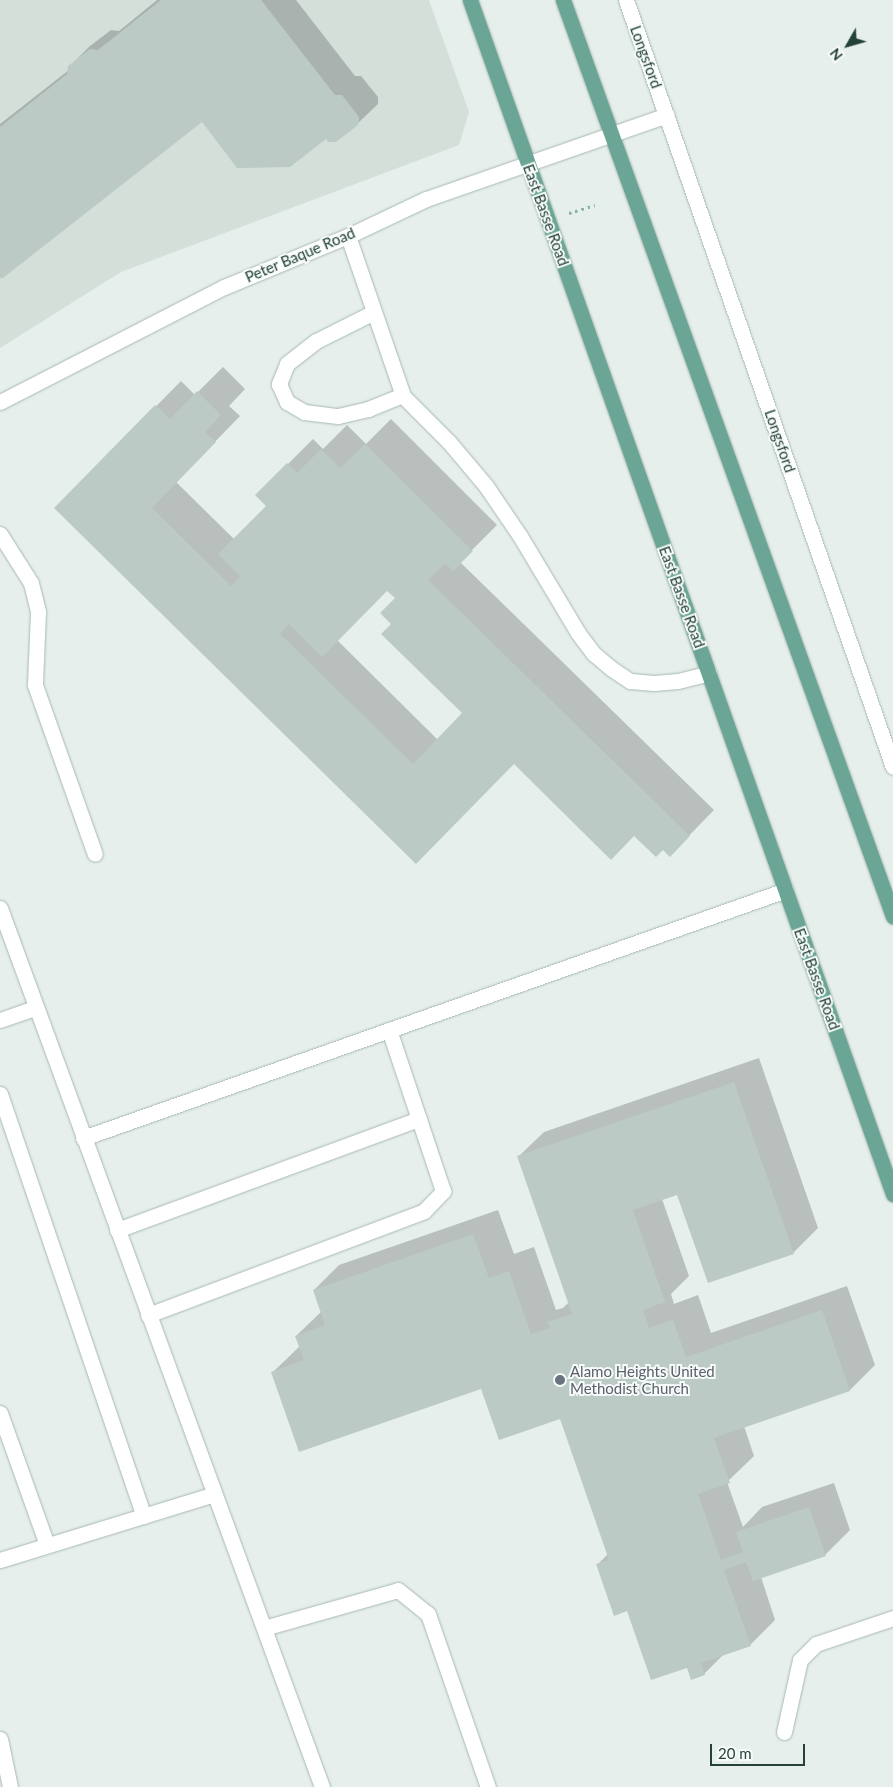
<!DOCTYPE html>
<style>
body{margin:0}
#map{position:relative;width:893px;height:1787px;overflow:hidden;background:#e6efeb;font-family:Lato,sans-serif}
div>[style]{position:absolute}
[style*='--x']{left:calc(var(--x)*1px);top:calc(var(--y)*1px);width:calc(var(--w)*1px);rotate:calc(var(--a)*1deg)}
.built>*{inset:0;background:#d4dfda}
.shadow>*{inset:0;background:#0003}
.building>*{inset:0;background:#bbcac4}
.path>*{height:3px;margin-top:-1.5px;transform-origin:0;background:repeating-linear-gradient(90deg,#86b3a5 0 2.5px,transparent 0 6.5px)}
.roads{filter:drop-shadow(0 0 1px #a8b8b2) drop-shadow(0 0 1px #a8b8b2)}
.minor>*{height:15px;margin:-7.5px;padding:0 7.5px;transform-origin:7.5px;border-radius:7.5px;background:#fff}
.major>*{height:15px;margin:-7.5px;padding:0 7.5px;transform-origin:7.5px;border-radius:7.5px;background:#6aa596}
.dots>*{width:14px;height:14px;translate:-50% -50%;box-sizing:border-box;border:2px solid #f7fbf9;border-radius:50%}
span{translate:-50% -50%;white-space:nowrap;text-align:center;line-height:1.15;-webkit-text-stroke:4px #f7fbf9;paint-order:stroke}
.street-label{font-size:15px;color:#24423a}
.worship-label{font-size:15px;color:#5b616d}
.left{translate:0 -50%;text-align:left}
.north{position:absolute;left:823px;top:20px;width:50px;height:50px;-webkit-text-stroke:4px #f7fbf9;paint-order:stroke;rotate:232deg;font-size:14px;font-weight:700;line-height:20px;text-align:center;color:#24423a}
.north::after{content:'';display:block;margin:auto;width:18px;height:22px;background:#24423a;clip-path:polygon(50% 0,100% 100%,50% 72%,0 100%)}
.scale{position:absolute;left:710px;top:1744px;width:95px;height:22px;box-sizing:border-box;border:2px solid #24423a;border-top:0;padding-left:6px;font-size:15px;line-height:18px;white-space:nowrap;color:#24423a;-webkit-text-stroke:4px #f7fbf9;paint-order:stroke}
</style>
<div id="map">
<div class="built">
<div style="clip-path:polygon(0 0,429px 0,469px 112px,459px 145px,121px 272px,0 348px)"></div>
</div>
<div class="shadow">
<div style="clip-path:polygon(157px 0,296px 0,355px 76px,361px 76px,378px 97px,378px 104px,357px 124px,326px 137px,202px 120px,0 277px,0 124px,69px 70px,70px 66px,90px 46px,111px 30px,119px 31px)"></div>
<div style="clip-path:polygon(evenodd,223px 367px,245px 389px,229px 406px,240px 416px,176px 482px,234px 539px,268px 506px,257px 495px,313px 439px,323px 449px,347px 425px,366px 444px,391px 419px,497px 525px,460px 562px,714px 810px,670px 855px,663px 848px,514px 763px,441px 837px,56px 508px,181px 381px,195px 395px,223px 367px,387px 589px,396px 598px,393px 624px,464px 713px,438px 740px,337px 640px,387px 589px)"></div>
<div style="clip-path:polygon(759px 1058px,818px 1228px,793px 1253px,678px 1193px,662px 1199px,689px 1276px,671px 1294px,674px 1304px,698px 1295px,711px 1333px,847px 1286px,875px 1365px,850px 1390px,744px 1426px,754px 1456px,727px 1482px,743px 1527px,762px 1507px,834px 1483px,850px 1530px,825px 1555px,761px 1577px,775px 1620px,750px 1645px,724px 1654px,704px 1674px,688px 1666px,628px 1610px,598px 1564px,608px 1554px,561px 1417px,481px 1387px,273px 1372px,300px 1346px,296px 1336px,322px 1311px,314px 1290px,339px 1265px,498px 1210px,514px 1254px,534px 1247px,556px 1310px,563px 1308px,569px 1302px,518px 1157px,544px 1132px)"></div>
</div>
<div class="building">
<div style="clip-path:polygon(161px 0,261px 0,335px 95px,342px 95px,359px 117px,358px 125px,336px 142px,328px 142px,326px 139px,290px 167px,237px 168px,202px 122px,3px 278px,0 278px,0 127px,67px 74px,68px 66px,90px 49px,98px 50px)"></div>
<div style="clip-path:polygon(evenodd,197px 391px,221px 415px,205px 432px,216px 442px,152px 508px,231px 586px,240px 576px,218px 554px,266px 506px,255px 495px,287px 463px,297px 473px,321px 449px,340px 468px,365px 444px,473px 551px,453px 571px,445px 563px,428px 580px,690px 836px,670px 857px,663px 850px,656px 857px,634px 836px,611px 860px,514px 764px,416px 864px,54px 508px,155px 405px,170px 419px,197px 391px,387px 591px,395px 598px,380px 613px,391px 624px,381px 634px,462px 713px,413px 764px,280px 634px,289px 624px,322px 657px,387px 591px)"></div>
<div style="clip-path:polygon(734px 1082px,794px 1254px,708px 1283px,677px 1195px,633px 1210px,665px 1302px,643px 1310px,649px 1328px,673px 1320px,686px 1357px,822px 1310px,850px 1391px,714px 1438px,730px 1483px,698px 1494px,721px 1560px,743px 1552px,736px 1532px,809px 1507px,826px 1556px,753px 1581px,746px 1562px,724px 1570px,751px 1646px,701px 1663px,705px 1675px,691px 1680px,687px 1668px,651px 1680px,627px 1611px,614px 1616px,596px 1564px,609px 1560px,560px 1419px,499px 1440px,481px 1389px,299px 1452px,271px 1372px,304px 1360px,295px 1336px,325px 1325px,313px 1290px,473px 1234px,489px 1278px,509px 1271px,531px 1334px,550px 1328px,547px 1322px,572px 1314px,517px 1156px)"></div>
</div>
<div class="path">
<div style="--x:569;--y:213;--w:27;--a:-17"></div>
</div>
<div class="roads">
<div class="minor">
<div style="--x:626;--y:0;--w:812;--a:70.81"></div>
<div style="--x:348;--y:236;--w:169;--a:71"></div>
<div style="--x:403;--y:396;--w:65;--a:45"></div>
<div style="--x:449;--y:442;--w:57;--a:49.9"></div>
<div style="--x:486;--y:486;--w:60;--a:55.8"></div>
<div style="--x:520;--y:536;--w:113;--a:59.1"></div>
<div style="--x:578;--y:633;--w:26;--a:53"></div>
<div style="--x:594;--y:654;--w:23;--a:40"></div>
<div style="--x:612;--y:669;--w:22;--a:34"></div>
<div style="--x:630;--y:681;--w:24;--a:5"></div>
<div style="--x:654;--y:683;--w:24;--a:-5"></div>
<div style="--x:678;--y:681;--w:32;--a:-14"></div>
<div style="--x:374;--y:312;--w:65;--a:153.4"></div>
<div style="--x:316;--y:341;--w:37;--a:142"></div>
<div style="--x:287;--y:364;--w:22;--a:112"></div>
<div style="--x:279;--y:384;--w:20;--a:66"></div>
<div style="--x:287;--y:402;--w:20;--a:30"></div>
<div style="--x:304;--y:412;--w:34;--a:7"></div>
<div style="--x:338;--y:416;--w:31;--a:-13"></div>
<div style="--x:368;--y:409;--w:37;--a:-22"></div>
<div style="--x:0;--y:402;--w:252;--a:-27.2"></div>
<div style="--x:224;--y:287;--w:134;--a:-22.4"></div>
<div style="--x:348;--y:236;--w:86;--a:-25.4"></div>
<div style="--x:426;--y:199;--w:255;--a:-19.2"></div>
<div style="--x:0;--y:534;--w:58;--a:57.7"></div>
<div style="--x:31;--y:583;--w:30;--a:76"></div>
<div style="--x:38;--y:612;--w:73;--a:92.4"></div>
<div style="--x:35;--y:685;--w:179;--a:70.5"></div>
<div style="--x:0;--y:908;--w:936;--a:69.88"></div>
<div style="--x:0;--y:1020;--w:37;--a:-19"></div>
<div style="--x:0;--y:1094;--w:446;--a:71.2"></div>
<div style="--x:83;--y:1138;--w:745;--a:-19.43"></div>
<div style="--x:117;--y:1230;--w:322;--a:-20.2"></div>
<div style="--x:148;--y:1315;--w:295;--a:-20.6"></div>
<div style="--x:424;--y:1211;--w:28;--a:-46"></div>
<div style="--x:443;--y:1191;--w:170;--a:-108.5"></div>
<div style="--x:0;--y:1413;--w:140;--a:70.4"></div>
<div style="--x:0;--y:1560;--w:224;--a:-17.1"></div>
<div style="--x:264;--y:1628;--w:139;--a:-15.8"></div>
<div style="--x:398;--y:1590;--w:38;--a:39"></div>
<div style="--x:428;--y:1614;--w:183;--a:70.9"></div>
<div style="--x:784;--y:1732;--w:74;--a:-77.5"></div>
<div style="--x:800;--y:1660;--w:23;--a:-45"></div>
<div style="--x:816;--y:1644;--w:81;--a:-18.7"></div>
<div style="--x:0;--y:1739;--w:49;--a:78.2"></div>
</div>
<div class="major">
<div style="--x:470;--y:0;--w:1267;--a:70.49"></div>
<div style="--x:563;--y:0;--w:974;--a:70.19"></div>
</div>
</div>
<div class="dots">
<div style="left:560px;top:1380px;background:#6b7280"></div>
</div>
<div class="street-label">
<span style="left:646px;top:57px;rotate:70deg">Longsford</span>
<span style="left:546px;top:215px;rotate:70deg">East Basse Road</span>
<span style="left:300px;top:255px;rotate:-23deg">Peter Baque Road</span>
<span style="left:780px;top:441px;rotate:71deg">Longsford</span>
<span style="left:682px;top:597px;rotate:70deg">East Basse Road</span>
<span style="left:817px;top:979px;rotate:70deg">East Basse Road</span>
</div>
<div class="worship-label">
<span class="left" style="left:570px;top:1380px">Alamo Heights United<br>Methodist Church</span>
</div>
<div class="north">N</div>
<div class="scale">20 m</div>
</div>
